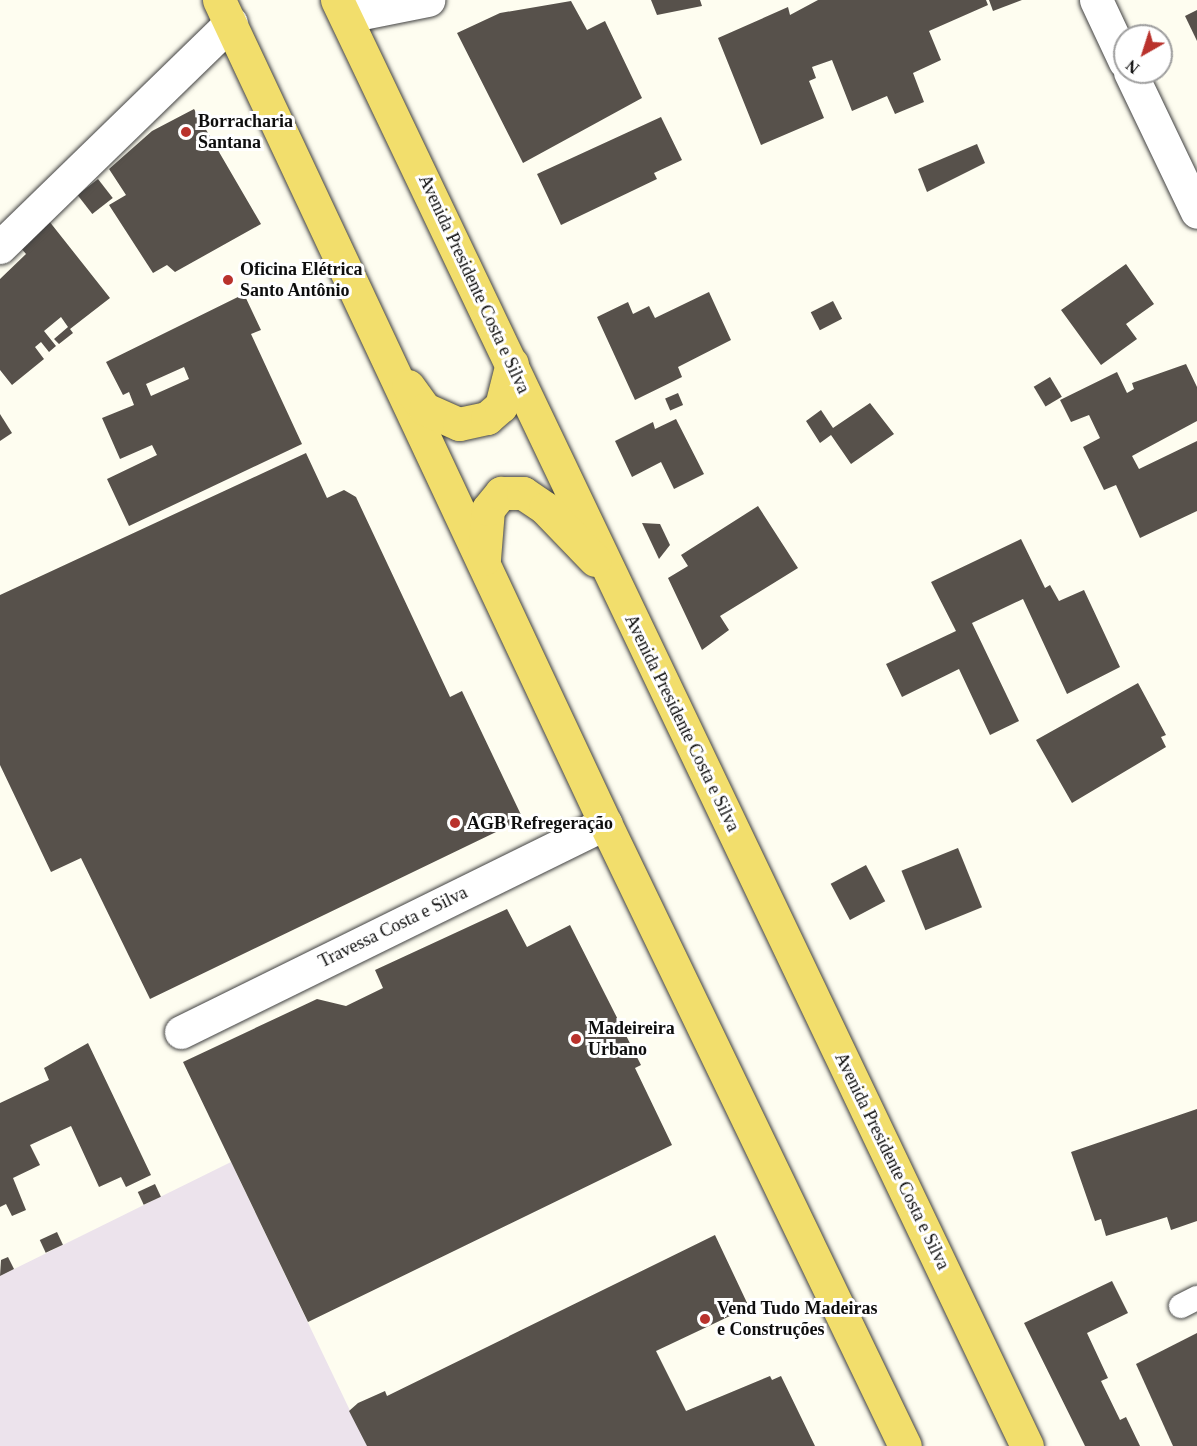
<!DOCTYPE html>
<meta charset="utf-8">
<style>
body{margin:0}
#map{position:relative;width:1197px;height:1446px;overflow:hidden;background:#fefdf0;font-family:"Times New Roman",serif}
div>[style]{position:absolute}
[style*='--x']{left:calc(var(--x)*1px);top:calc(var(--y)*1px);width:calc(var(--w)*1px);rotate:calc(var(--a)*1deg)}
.industrial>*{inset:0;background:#ece3ec}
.building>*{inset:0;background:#57514b;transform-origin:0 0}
.roads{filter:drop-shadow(0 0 2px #414141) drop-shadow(0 0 2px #414141)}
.service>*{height:24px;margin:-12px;padding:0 12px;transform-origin:12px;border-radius:12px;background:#fff}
.minor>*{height:33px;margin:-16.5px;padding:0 16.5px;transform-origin:16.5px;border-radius:16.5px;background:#fff}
.tertiary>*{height:33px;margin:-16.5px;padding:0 16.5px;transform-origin:16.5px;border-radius:16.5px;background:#fff}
.primary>*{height:33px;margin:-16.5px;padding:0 16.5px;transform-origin:16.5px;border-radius:16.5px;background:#f2de6c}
.dots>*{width:16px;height:16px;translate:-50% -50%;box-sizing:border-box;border:3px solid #fff;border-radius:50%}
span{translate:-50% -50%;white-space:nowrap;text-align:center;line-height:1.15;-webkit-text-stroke:6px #fff;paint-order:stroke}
.poi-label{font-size:18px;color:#0e0e0e;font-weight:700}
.left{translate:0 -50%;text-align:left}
.street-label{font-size:18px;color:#0e0e0e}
.north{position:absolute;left:1113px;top:24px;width:60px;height:60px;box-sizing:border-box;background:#fff;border:2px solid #9f9f9f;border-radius:50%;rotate:219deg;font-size:16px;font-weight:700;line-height:24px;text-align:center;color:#0e0e0e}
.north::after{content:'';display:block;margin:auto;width:21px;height:27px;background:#b9322c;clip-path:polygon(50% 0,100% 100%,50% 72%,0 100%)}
</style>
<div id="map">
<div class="industrial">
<div style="clip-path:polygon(231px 1162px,367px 1446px,0 1446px,0 1276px)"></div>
</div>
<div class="building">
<div style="clip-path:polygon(651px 0,700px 0,702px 6px,657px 15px)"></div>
<div style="clip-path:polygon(818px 0,986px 0,988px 5px,929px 31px,941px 60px,913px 73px,924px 102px,895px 114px,887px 96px,852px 111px,832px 60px,812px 67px,816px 78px,809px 81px,824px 118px,761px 145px,718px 38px,788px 7px,790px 15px)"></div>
<div style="clip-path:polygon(989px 0,1022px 0,993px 11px)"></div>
<div style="clip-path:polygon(571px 1px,587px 30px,605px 21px,642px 98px,523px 163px,457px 33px,500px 13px)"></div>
<div style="clip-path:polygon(1197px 10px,1197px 41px,1185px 16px)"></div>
<div style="clip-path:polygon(194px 109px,261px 224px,175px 272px,167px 265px,153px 273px,109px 205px,126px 195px,109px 169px,152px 131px)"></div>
<div style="clip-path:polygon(661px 117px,682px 160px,654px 173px,657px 179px,561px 225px,537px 174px)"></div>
<div style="clip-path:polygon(977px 144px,985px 163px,927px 192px,918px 169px)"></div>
<div style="left:98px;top:179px;width:24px;height:26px;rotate:52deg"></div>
<div style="clip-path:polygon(49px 221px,110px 298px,70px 329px,73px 333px,59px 344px,54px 339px,68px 327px,61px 317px,44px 331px,56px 346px,49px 352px,41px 342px,35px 347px,44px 359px,12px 385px,0 370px,0 279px,26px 254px,20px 247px)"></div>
<div style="clip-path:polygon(1126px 264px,1154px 304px,1126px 324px,1137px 339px,1101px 365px,1061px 310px)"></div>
<div style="clip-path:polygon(709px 292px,731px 340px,678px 367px,682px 377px,635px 400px,597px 317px,628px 302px,633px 314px,649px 306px,655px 318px)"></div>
<div style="clip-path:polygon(evenodd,244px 294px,261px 330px,251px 334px,302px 444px,129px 526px,107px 479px,157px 455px,152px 445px,120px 459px,102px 418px,134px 405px,129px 392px,123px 395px,106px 362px,244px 294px,184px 367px,189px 379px,151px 396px,146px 384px,184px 367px)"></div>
<div style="left:833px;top:301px;width:20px;height:25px;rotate:63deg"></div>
<div style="clip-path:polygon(1186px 364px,1197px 387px,1197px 421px,1132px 456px,1139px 469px,1197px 441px,1197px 511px,1140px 538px,1116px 485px,1104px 490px,1083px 447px,1100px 438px,1089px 415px,1071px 422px,1060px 400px,1117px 372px,1127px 393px,1134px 389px,1132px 383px)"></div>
<div style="left:1050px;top:377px;width:23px;height:19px;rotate:59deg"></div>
<div style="left:678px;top:393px;width:13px;height:14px;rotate:67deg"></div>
<div style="clip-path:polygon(870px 403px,894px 434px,851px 464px,831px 435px,820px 443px,806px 421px,821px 410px,833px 428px)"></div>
<div style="clip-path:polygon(0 414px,12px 433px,0 441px)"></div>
<div style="clip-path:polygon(676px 419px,704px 474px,674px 489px,661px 462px,632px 477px,615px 441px,653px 422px,655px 429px)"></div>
<div style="clip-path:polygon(306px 453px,327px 498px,344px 490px,356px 497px,450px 697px,462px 691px,523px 819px,150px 999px,81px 858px,51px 872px,0 765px,0 595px)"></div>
<div style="clip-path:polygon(758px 506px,798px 568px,720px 616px,729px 630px,702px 650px,668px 578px,688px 566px,681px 555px)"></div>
<div style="clip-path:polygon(642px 523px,660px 524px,670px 545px,659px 559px)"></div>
<div style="clip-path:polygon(1021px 539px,1045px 588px,1050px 585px,1059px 601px,1084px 590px,1120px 667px,1067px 694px,1023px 599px,972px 623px,1019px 721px,990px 735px,959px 669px,902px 697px,886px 664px,956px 631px,931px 582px)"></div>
<div style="clip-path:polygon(1138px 683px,1166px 735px,1161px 737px,1166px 747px,1072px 803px,1036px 740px)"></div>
<div style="left:958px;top:848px;width:64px;height:61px;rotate:68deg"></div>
<div style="left:866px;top:865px;width:41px;height:40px;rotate:62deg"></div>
<div style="clip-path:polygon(507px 909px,527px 947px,570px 925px,641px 1065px,635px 1068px,672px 1145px,308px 1322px,183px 1062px,317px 999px,346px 1006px,383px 988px,375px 970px)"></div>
<div style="clip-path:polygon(88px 1043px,151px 1175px,126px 1187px,121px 1177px,99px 1187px,71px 1126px,30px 1145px,40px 1165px,13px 1178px,26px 1210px,12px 1216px,6px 1204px,0 1207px,0 1103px,49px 1080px,44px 1068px)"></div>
<div style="clip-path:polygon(1197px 1109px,1197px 1221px,1171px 1230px,1167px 1217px,1106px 1236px,1101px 1219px,1095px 1221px,1071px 1152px)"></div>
<div style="left:155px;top:1184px;width:14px;height:19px;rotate:65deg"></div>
<div style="left:57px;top:1232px;width:14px;height:19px;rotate:65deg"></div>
<div style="clip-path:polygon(715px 1235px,749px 1307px,656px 1351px,686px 1411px,770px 1376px,772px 1380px,781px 1376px,815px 1446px,367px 1446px,349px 1411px,358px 1403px,385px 1391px,387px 1396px)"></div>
<div style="clip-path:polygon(8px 1257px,14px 1269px,0 1276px,1px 1260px)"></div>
<div style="clip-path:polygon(1112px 1281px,1128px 1313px,1087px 1333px,1108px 1378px,1101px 1381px,1120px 1420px,1126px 1417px,1140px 1446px,1085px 1446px,1024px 1323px)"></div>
<div style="clip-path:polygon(1197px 1333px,1197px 1446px,1173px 1446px,1136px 1364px)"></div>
</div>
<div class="roads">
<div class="service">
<div style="--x:1181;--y:1306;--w:18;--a:-27"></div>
</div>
<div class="minor">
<div style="--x:1096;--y:0;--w:68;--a:64.9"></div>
<div style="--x:1130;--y:72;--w:155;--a:64.4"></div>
<div style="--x:0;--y:247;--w:322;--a:-44.2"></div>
<div style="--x:181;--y:1032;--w:473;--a:-26.2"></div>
</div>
<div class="tertiary">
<div style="--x:347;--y:16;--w:83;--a:-11.2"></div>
</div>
<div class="primary">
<div style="--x:219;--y:0;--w:909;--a:64.87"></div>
<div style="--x:605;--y:823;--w:691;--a:64.29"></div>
<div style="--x:337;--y:0;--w:1602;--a:64.49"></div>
<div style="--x:408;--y:386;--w:29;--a:54"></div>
<div style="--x:425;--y:409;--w:37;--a:24"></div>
<div style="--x:459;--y:424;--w:29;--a:-12"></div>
<div style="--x:487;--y:418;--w:18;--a:-41"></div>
<div style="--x:501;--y:406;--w:44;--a:-75.7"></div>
<div style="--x:484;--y:559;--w:50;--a:-85.4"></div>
<div style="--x:488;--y:509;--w:21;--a:-51"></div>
<div style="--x:501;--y:493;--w:22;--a:0"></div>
<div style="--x:523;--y:493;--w:27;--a:34"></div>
<div style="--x:545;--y:508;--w:72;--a:46.1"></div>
</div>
</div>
<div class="dots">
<div style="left:186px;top:132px;background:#b9322c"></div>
<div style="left:228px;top:280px;background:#b9322c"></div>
<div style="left:455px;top:823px;background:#b9322c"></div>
<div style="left:576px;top:1039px;background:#b9322c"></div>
<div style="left:705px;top:1319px;background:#b9322c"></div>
</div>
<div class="poi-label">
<span class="left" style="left:198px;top:132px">Borracharia<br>Santana</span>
<span class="left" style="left:240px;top:280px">Oficina Elétrica<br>Santo Antônio</span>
<span class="left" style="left:467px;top:823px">AGB Refregeração</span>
<span class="left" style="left:588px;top:1039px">Madeireira<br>Urbano</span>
<span class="left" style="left:717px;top:1319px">Vend Tudo Madeiras<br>e Construções</span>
</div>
<div class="street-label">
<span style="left:474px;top:284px;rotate:65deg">Avenida Presidente Costa e Silva</span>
<span style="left:682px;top:723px;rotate:64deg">Avenida Presidente Costa e Silva</span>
<span style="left:393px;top:927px;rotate:-26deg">Travessa Costa e Silva</span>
<span style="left:892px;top:1161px;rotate:64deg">Avenida Presidente Costa e Silva</span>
</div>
<div class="north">N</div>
</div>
